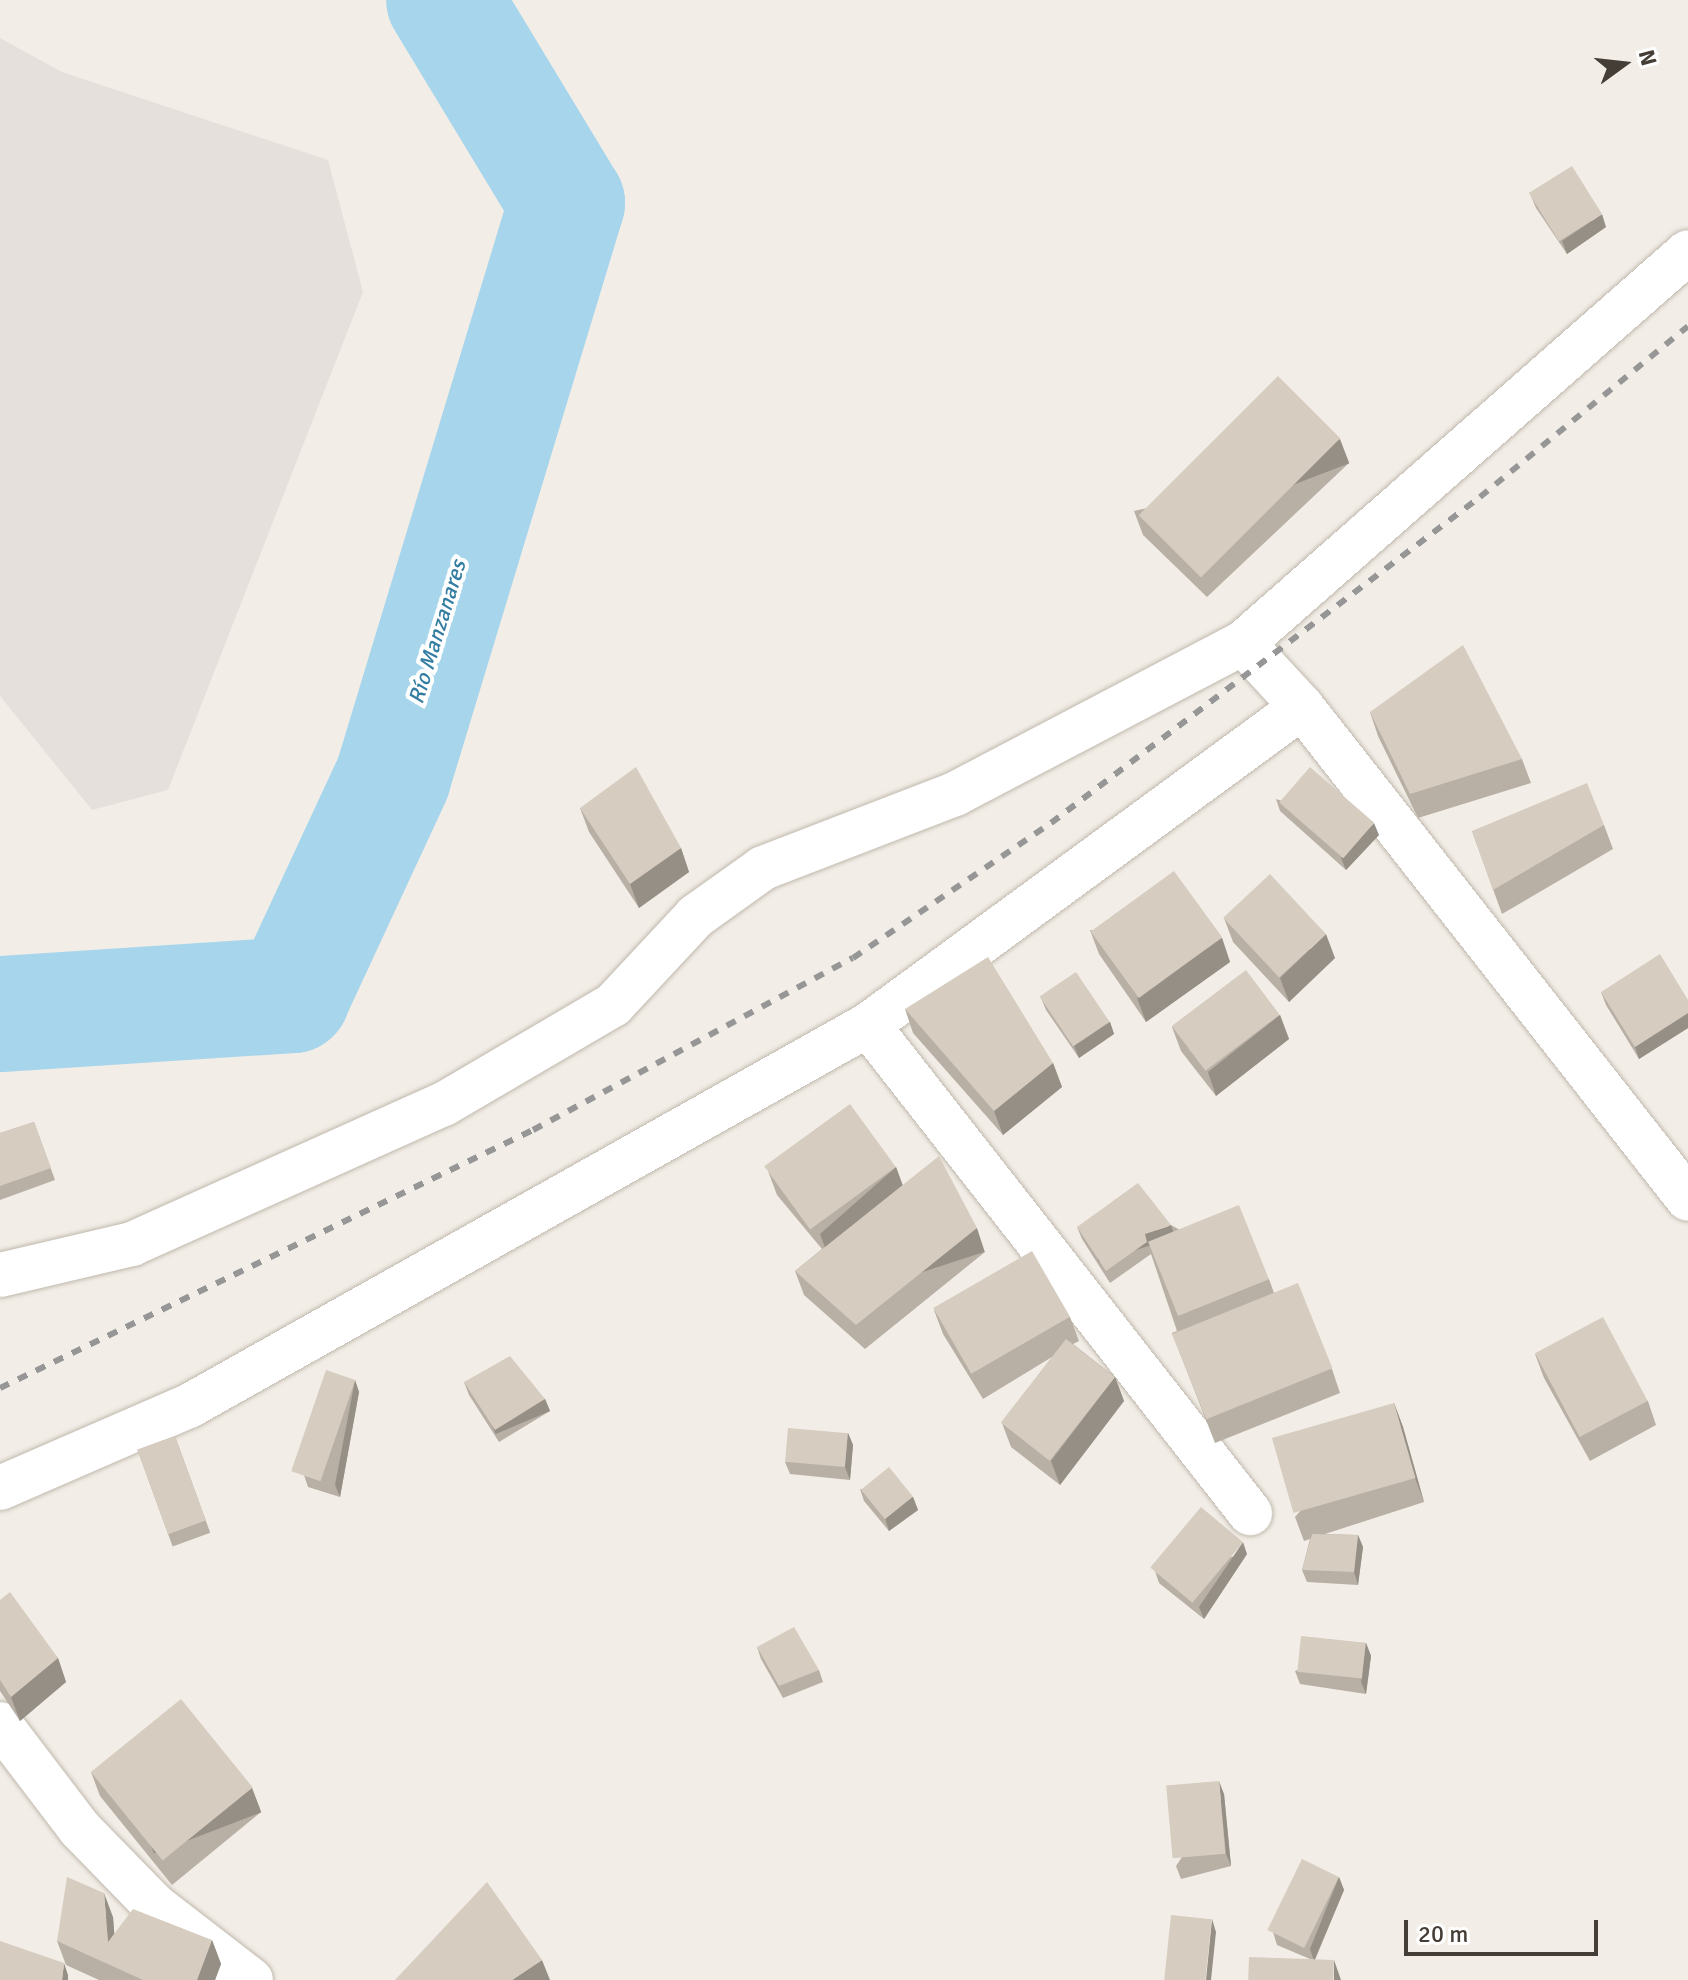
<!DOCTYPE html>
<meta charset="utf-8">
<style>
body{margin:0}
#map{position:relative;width:1688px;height:1980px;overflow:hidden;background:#f2eee7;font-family:Signika,sans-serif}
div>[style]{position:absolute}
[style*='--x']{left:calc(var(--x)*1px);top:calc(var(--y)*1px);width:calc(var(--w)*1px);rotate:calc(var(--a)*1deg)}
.industrial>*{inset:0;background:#e5e0dc}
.river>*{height:116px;margin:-58px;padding:0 58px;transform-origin:58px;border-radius:58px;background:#a7d5ec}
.roads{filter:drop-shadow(0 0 2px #c0b8ad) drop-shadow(0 0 2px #c0b8ad)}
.minor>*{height:44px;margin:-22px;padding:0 22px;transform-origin:22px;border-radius:22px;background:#fff}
.rail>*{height:6px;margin-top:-3px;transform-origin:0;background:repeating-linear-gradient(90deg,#969696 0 10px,transparent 0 20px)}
.wall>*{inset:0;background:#b8afa5;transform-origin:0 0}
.shaded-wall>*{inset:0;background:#968f86;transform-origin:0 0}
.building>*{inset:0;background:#d6ccc0;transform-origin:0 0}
span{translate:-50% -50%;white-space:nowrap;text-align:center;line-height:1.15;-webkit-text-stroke:8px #fff;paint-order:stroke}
.water-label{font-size:22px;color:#347da2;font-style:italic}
.north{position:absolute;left:1584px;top:24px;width:80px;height:80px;-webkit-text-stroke:6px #fff;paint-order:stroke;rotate:75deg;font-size:22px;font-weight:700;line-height:32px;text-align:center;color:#453e36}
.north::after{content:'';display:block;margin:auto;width:28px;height:36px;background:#453e36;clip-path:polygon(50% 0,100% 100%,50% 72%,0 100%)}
.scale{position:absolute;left:1404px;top:1920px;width:194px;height:36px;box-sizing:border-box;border:4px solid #453e36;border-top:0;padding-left:10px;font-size:24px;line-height:28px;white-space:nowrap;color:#453e36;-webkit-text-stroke:6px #fff;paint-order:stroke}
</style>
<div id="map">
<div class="industrial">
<div style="clip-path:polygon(0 38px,62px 72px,328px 160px,363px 292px,168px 790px,92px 810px,0 696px)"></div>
</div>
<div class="river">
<div style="--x:0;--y:1014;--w:293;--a:-3.7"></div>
<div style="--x:292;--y:995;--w:240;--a:-65.1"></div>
<div style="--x:393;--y:777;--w:600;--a:-73.14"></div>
<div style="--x:567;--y:203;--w:237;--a:-121.2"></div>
</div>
<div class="roads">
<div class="minor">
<div style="--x:1243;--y:643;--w:87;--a:47.3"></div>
<div style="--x:1302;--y:707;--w:625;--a:51.88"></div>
<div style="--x:868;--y:1025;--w:620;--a:51.95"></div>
<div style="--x:0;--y:1275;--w:136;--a:-13.2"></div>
<div style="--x:132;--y:1244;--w:342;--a:-24.2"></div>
<div style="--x:444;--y:1104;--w:196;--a:-30.4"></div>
<div style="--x:613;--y:1005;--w:122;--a:-47"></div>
<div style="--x:696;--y:916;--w:82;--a:-35.6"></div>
<div style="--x:763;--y:868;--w:206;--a:-21.1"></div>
<div style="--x:955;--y:794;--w:325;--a:-27.7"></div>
<div style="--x:1243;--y:643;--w:592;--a:-41.3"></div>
<div style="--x:0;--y:1488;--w:206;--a:-23.5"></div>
<div style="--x:189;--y:1406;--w:779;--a:-29.3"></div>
<div style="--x:868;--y:1025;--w:538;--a:-36.23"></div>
<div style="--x:0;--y:1724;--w:132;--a:52.7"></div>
<div style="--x:80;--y:1829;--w:107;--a:45.8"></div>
<div style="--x:155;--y:1906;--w:121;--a:37.6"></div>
</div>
</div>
<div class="rail">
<div style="--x:0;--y:1388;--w:592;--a:-25.83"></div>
<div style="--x:533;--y:1130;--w:363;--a:-28.3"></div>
<div style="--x:853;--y:958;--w:240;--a:-34.3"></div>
<div style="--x:1051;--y:823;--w:539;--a:-37.23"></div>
<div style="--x:1480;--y:497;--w:269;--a:-39.4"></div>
</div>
<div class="wall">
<div style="clip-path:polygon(1531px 196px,1606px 227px,1567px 254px,1536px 208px)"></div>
<div style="clip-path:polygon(1349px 463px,1207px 597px,1143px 535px,1134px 511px)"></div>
<div style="clip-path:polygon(1370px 712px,1522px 759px,1531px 783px,1418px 818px,1378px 736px)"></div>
<div style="clip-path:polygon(1276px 799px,1379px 835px,1346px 870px,1280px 811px)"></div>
<div style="clip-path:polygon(580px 808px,681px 848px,689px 872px,639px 908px,589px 832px)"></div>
<div style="clip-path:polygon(1604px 825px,1613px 849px,1502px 914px,1472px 831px)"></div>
<div style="clip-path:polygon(1224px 918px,1335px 958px,1289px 1002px,1233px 942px)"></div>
<div style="clip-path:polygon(1090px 930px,1222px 938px,1230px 962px,1146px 1022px,1099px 954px)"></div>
<div style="clip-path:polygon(1601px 992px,1688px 1000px,1688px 1028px,1639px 1059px,1606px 1005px)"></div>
<div style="clip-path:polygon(1041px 998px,1110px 1022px,1114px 1034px,1079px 1058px,1046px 1010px)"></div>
<div style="clip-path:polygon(905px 1009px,1053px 1063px,1062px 1087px,1003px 1135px,913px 1033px)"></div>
<div style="clip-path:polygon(1280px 1015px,1289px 1039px,1216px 1096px,1181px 1051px,1172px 1027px)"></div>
<div style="clip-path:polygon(34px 1122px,55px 1180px,0 1200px,0 1133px)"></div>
<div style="clip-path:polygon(896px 1167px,902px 1185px,985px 1252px,865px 1349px,804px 1295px,795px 1271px,822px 1249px,777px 1195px,768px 1171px)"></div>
<div style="clip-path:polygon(1171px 1225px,1269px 1279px,1274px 1293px,1332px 1369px,1340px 1393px,1215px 1443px,1172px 1333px,1177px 1331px,1151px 1254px,1110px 1283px,1082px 1239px,1077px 1227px)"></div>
<div style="clip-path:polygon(934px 1310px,1070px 1317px,1079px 1341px,1073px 1344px,1115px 1377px,1124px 1401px,1060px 1485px,1011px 1447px,1002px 1423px,1052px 1357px,983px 1399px,943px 1334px)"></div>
<div style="clip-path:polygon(1535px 1354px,1648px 1401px,1656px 1425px,1590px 1461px,1544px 1378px)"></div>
<div style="clip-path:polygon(355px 1380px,359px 1392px,340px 1497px,308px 1487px,304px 1475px)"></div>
<div style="clip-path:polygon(464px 1382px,545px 1399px,550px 1411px,499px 1442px,469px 1395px)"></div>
<div style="clip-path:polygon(1394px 1403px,1403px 1427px,1424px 1502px,1325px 1534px,1358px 1535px,1363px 1547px,1358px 1585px,1307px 1582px,1302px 1570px,1310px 1539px,1304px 1541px,1295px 1517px)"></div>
<div style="clip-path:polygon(848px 1433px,853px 1445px,850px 1480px,790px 1474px,785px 1462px)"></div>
<div style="left:175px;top:1436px;width:103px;height:40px;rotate:70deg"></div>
<div style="clip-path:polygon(860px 1489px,913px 1497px,918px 1510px,889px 1531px,864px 1501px)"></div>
<div style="clip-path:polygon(1247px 1554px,1204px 1619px,1159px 1583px,1155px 1571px)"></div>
<div style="clip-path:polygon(0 1600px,58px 1658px,66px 1682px,20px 1721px,0 1691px)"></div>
<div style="clip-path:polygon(1366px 1643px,1371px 1656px,1366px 1694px,1300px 1684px,1295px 1671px)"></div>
<div style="clip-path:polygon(757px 1647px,819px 1670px,823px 1682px,783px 1698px,761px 1659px)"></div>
<div style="clip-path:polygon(91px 1772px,252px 1788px,261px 1812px,172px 1885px,100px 1796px)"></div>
<div style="clip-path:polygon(1224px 1794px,1231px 1866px,1181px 1879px,1176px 1866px)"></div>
<div style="clip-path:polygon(1339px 1877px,1344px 1890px,1315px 1960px,1310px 1959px,1277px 1945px,1273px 1932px)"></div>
<div style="clip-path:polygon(113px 1917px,114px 1934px,212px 1940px,221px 1964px,215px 1980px,99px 1980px,66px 1965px,57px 1941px)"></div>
</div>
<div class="shaded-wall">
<div style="clip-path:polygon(1602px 214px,1606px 227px,1567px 254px,1562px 241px)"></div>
<div style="left:1340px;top:439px;width:26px;height:195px;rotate:69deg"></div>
<div style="clip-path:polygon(1374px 823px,1379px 835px,1346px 870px,1341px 858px)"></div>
<div style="clip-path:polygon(681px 848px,689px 872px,639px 908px,630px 884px)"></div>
<div style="clip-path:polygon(1326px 934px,1335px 958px,1289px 1002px,1280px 978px)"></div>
<div style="clip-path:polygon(1222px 938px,1230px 962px,1146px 1022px,1137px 998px)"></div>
<div style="clip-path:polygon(1688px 1013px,1688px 1028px,1639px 1059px,1635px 1047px)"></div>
<div style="clip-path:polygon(1280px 1015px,1289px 1039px,1216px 1096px,1208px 1072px)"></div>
<div style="clip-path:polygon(1110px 1022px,1114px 1034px,1079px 1058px,1074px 1046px)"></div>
<div style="clip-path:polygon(1053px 1063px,1062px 1087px,1003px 1135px,994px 1111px)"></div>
<div style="clip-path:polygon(896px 1167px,905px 1191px,829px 1258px,820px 1234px)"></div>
<div style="left:1171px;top:1225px;width:13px;height:80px;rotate:72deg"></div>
<div style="left:977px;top:1228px;width:25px;height:155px;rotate:72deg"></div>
<div style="clip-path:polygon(1115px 1377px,1124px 1401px,1060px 1485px,1051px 1461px)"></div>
<div style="clip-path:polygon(355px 1380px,359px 1392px,340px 1497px,335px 1485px)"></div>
<div style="left:545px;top:1399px;width:13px;height:59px;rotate:67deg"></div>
<div style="clip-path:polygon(1394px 1403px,1403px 1427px,1424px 1502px,1415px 1478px)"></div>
<div style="clip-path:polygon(848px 1433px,853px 1445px,850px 1480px,845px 1467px)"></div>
<div style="clip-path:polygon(913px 1497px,918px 1510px,889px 1531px,885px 1518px)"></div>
<div style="clip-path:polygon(1358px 1535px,1363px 1547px,1358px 1585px,1354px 1572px)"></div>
<div style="clip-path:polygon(1243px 1542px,1247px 1554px,1204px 1619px,1199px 1607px)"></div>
<div style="clip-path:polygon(1366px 1643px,1371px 1656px,1366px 1694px,1361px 1682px)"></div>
<div style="clip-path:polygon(58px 1658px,66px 1682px,20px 1721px,11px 1697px)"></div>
<div style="clip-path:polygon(1219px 1781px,1224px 1794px,1231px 1866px,1226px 1854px)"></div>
<div style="left:252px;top:1788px;width:26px;height:115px;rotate:69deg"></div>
<div style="clip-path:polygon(1339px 1877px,1344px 1890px,1314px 1961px,1310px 1949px)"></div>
<div style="clip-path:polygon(104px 1893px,113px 1917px,117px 1966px,108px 1942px)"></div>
<div style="clip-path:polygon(1212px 1919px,1216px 1932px,1211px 1980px,1206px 1980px)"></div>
<div style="clip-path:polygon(212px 1940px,221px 1964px,215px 1980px,197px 1980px)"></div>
<div style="clip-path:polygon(542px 1960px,550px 1980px,512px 1980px)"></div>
<div style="clip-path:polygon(1334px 1960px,1341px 1980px,1334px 1980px)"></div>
<div style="clip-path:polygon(64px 1963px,68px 1975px,68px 1980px,62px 1980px)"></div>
</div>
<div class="building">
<div style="left:1572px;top:166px;width:57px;height:51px;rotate:58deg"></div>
<div style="left:1278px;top:376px;width:88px;height:197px;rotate:45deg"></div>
<div style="clip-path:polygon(1463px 645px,1522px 759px,1410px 794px,1370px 712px)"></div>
<div style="clip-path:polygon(636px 767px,681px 848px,630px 884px,580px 808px)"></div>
<div style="left:1310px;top:767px;width:85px;height:47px;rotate:41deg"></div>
<div style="clip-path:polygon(1587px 783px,1604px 825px,1493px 890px,1472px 831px)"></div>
<div style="left:1174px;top:871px;width:82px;height:103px;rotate:54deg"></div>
<div style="left:1270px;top:874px;width:82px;height:64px;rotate:47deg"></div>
<div style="clip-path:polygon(1660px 954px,1688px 1000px,1688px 1013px,1635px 1047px,1601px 992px)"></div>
<div style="clip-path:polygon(988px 957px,1053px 1063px,994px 1111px,905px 1009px)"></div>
<div style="left:1246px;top:970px;width:56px;height:93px;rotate:53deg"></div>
<div style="left:1076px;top:972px;width:60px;height:44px;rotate:56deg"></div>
<div style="left:850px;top:1104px;width:78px;height:106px;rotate:54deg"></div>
<div style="clip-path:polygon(34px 1122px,51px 1168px,0 1186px,0 1133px)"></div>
<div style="clip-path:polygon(939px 1156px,977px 1228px,856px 1325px,795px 1271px)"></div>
<div style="clip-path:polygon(1138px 1183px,1171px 1225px,1167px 1227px,1145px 1234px,1147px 1242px,1106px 1271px,1077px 1227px)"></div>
<div style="left:1239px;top:1205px;width:80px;height:98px;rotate:68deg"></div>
<div style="left:1032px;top:1251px;width:76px;height:114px;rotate:60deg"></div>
<div style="left:1298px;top:1283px;width:92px;height:136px;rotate:68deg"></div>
<div style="left:1603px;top:1317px;width:95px;height:77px;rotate:62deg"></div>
<div style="left:1066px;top:1339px;width:62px;height:106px;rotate:38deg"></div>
<div style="clip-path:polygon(510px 1356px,545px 1399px,495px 1430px,464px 1382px)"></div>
<div style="left:326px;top:1370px;width:31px;height:107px;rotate:19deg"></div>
<div style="left:1394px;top:1403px;width:78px;height:127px;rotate:74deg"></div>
<div style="left:788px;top:1428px;width:60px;height:34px;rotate:5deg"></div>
<div style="left:175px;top:1436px;width:90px;height:40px;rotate:70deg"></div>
<div style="left:889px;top:1467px;width:38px;height:36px;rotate:51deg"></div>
<div style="left:1201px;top:1507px;width:55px;height:79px;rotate:40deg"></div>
<div style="clip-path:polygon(1312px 1534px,1358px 1535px,1354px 1572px,1302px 1570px)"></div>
<div style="clip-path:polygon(10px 1592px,58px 1658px,11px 1697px,0 1680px,0 1600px)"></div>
<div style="clip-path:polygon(794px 1627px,819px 1670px,779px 1686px,757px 1647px)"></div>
<div style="left:1301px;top:1636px;width:65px;height:36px;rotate:6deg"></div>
<div style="left:181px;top:1699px;width:114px;height:116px;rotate:51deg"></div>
<div style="left:1219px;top:1781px;width:73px;height:53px;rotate:85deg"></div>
<div style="left:1302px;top:1859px;width:41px;height:79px;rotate:26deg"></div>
<div style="clip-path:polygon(67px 1877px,104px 1893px,108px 1942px,133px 1909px,212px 1940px,197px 1980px,143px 1980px,57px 1941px)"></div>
<div style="clip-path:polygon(487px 1882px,542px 1960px,512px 1980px,395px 1980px)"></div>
<div style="left:1171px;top:1915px;width:41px;height:65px;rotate:6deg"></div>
<div style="clip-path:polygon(0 1941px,64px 1963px,62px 1980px,0 1980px)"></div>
<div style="left:1249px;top:1957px;width:85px;height:23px;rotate:2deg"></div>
</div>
<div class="water-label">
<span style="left:437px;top:632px;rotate:-73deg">Río Manzanares</span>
</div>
<div class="north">N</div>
<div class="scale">20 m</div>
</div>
